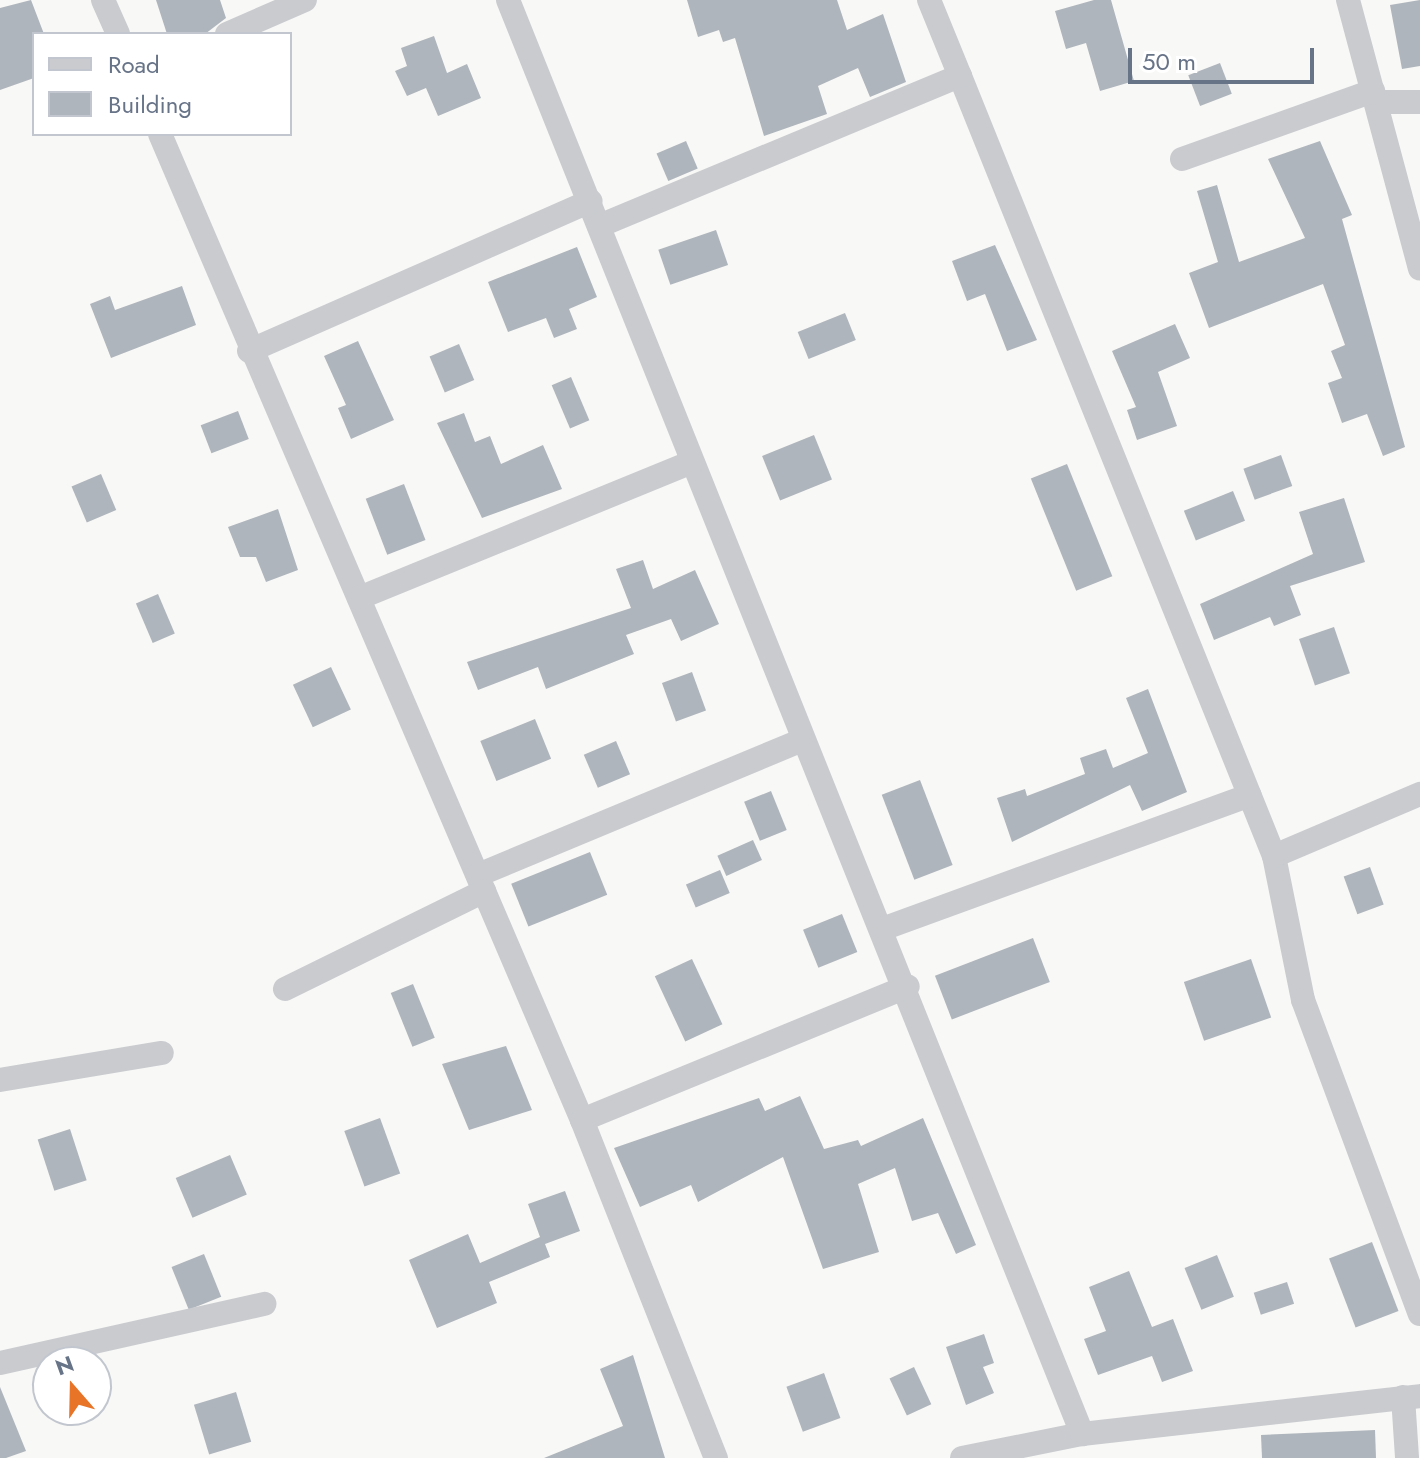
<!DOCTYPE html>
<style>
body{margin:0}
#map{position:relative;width:1420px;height:1458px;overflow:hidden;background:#f8f8f6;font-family:Jost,sans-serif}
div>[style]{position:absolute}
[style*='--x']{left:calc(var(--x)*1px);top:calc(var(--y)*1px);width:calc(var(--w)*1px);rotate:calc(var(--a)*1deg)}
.building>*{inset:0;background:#afb5bc;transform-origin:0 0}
.minor>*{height:24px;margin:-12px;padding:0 12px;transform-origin:12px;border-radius:12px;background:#c9cbcf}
span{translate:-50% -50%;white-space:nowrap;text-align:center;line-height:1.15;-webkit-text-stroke:8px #fff;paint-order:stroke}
.legend{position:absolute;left:32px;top:32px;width:260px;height:104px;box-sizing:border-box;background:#fff;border:2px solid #c2c7cf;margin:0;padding:10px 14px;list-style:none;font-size:24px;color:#677387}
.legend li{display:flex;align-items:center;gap:16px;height:40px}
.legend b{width:40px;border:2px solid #c2c7cf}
.north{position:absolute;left:32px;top:1346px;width:80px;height:80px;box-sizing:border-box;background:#fff;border:2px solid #c2c7cf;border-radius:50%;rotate:340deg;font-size:22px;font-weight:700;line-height:32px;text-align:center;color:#677387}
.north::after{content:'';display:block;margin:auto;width:28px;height:36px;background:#e77427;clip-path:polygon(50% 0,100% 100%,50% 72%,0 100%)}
.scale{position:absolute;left:1128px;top:48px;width:186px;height:36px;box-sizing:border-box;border:4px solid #677387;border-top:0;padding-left:10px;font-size:24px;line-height:28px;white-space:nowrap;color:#677387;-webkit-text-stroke:6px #fff;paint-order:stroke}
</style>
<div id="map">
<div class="building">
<div style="clip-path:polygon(31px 0,44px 34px,34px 34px,34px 78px,0 90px,0 8px)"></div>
<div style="clip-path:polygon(156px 0,220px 0,226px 18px,205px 34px,167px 34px)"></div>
<div style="clip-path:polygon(687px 0,837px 0,847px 30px,883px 14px,906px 82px,870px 97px,858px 68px,818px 86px,827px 114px,764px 136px,735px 38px,723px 42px,719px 30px,698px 37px)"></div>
<div style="clip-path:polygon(1094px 0,1111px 0,1134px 81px,1100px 91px,1086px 43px,1066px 49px,1055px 11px)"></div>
<div style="clip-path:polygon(1420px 0,1420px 66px,1402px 69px,1390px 5px)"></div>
<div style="clip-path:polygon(434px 36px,447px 73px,467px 64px,481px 98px,438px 116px,426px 88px,407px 96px,395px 71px,407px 66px,401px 48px)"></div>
<div style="left:1220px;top:63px;width:33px;height:34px;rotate:69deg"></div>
<div style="left:686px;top:141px;width:30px;height:32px;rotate:67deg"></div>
<div style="clip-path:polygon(1320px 141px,1352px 215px,1342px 219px,1405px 447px,1383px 456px,1367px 414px,1342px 423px,1328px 383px,1342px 378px,1331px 351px,1345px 345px,1323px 284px,1209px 328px,1189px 273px,1218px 262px,1197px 191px,1217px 185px,1239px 262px,1305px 238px,1268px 159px)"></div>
<div style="left:716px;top:230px;width:37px;height:61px;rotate:71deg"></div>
<div style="clip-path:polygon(995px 245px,1037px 340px,1007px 351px,985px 294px,967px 301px,952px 261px)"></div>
<div style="clip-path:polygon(577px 247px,597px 297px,569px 309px,577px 329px,554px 338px,546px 318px,508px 332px,488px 282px)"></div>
<div style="clip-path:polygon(182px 286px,196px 325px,111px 358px,90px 304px,110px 296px,115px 310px)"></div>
<div style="left:845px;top:313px;width:29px;height:51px;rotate:68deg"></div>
<div style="clip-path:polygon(1175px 324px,1190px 358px,1158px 372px,1177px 426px,1137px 440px,1127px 410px,1136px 407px,1112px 351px)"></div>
<div style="clip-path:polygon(358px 341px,394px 420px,351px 439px,338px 408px,346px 405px,324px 356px)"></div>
<div style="left:459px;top:344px;width:39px;height:32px;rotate:67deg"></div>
<div style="left:571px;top:377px;width:47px;height:21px;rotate:67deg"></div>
<div style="left:238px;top:411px;width:30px;height:40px;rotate:69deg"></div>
<div style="clip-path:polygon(464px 413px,475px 442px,490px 436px,501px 464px,543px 445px,562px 489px,482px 518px,437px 423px)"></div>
<div style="left:814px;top:435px;width:48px;height:56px;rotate:68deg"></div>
<div style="left:1281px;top:455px;width:33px;height:40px;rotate:70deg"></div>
<div style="left:1067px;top:464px;width:121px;height:39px;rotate:68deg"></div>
<div style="left:101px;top:474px;width:39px;height:32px;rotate:67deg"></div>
<div style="left:404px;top:484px;width:60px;height:41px;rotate:69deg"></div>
<div style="left:1233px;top:491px;width:32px;height:53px;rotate:68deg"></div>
<div style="clip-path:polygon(1344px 498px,1365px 562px,1290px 586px,1301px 615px,1274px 626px,1270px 617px,1214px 640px,1200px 604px,1313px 554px,1299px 512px)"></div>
<div style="clip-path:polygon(278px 509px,298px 570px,266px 582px,256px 557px,240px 557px,228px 527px)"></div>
<div style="clip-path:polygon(643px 560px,653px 589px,695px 570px,719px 624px,681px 641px,671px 619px,626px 635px,634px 654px,546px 689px,538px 667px,478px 690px,467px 662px,631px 608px,616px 569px)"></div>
<div style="left:158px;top:594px;width:43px;height:24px;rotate:67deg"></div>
<div style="left:1334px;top:627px;width:49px;height:37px;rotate:71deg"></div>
<div style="left:331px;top:667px;width:47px;height:42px;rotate:65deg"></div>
<div style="left:692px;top:672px;width:41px;height:32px;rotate:70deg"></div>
<div style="clip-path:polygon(1148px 689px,1187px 792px,1142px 811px,1130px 785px,1012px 842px,997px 798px,1025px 789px,1027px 796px,1085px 774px,1080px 758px,1106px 749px,1113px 768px,1148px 753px,1126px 698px)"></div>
<div style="left:535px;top:719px;width:43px;height:59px;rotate:68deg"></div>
<div style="left:616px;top:741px;width:36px;height:35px;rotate:67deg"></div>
<div style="left:920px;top:780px;width:91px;height:41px;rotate:69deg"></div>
<div style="left:771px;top:791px;width:42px;height:29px;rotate:68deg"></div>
<div style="left:753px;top:840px;width:22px;height:39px;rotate:66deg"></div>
<div style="left:590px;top:852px;width:46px;height:85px;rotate:68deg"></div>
<div style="left:1370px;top:867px;width:40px;height:28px;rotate:70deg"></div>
<div style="left:720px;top:870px;width:25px;height:37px;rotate:67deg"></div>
<div style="left:842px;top:914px;width:41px;height:42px;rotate:68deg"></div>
<div style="left:1033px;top:938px;width:47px;height:105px;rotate:69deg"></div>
<div style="left:692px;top:959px;width:72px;height:41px;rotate:65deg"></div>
<div style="left:1251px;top:959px;width:62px;height:71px;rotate:71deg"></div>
<div style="left:413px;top:984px;width:58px;height:24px;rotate:68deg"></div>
<div style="clip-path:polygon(506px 1046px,532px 1110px,469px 1130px,442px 1064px)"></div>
<div style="clip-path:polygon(800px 1096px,824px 1149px,858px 1140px,861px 1146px,923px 1118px,976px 1245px,956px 1254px,938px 1213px,912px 1221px,895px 1168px,858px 1184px,879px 1252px,823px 1269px,783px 1157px,698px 1202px,691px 1185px,640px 1207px,614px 1148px,759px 1098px,765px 1111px)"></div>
<div style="left:380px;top:1118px;width:59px;height:38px;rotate:70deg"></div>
<div style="left:70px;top:1129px;width:54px;height:34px;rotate:72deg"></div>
<div style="left:230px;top:1155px;width:43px;height:59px;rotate:67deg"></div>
<div style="clip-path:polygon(565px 1191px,580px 1231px,545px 1244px,550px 1257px,489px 1282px,497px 1303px,437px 1328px,409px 1260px,468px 1234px,480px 1263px,540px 1237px,528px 1204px)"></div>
<div style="left:1372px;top:1242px;width:74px;height:46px;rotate:69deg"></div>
<div style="left:204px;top:1254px;width:46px;height:35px;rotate:68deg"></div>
<div style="left:1217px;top:1255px;width:45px;height:35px;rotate:68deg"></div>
<div style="clip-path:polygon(1129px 1271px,1152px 1327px,1173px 1319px,1193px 1371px,1162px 1382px,1152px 1356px,1098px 1375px,1084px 1339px,1106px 1331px,1089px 1287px)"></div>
<div style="left:1287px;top:1282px;width:23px;height:35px;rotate:72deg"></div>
<div style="clip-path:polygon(984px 1334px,994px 1363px,983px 1367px,994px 1393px,966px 1405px,946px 1347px)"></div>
<div style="clip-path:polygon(633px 1355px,665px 1458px,544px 1458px,623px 1426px,600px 1369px)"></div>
<div style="left:914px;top:1367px;width:41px;height:27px;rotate:65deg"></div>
<div style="left:824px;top:1373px;width:48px;height:40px;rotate:70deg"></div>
<div style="clip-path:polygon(0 1387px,26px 1451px,6px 1458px,0 1458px)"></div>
<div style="left:236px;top:1392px;width:52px;height:44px;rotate:73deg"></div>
<div style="clip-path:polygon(1375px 1430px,1376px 1458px,1262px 1458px,1261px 1435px)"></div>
</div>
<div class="minor">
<div style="--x:103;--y:0;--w:37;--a:66"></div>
<div style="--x:508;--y:0;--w:1545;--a:68.18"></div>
<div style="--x:1348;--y:0;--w:278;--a:75"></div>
<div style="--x:227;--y:34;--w:85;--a:-23.6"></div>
<div style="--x:960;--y:76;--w:841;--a:68.07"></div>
<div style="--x:1274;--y:856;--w:147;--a:78.6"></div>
<div style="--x:1303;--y:1000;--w:335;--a:69.6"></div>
<div style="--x:1377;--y:102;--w:43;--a:0"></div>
<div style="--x:160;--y:134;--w:1073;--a:66.83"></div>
<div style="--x:582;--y:1120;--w:364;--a:68.4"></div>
<div style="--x:1182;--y:159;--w:203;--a:-19.6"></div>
<div style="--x:599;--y:226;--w:391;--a:-22.6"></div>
<div style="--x:960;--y:76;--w:82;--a:-112.2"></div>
<div style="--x:249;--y:351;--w:373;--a:-23.7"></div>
<div style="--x:359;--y:598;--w:360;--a:-22.2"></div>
<div style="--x:1274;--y:856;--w:159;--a:-23"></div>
<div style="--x:478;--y:875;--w:352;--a:-22.6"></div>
<div style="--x:885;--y:928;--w:388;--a:-20"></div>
<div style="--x:285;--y:989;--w:222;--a:-26.2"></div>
<div style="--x:0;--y:1080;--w:164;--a:-9.5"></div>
<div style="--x:582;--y:1120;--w:352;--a:-22.3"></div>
<div style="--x:0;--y:1363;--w:271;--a:-12.6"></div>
<div style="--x:1403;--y:1397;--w:61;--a:86.2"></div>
<div style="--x:962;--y:1458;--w:122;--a:-11.3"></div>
<div style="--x:1082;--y:1434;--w:340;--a:-6.4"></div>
</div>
<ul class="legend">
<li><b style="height:10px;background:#c9cbcf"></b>Road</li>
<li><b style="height:22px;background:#afb5bc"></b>Building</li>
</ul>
<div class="north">N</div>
<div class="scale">50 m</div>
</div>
